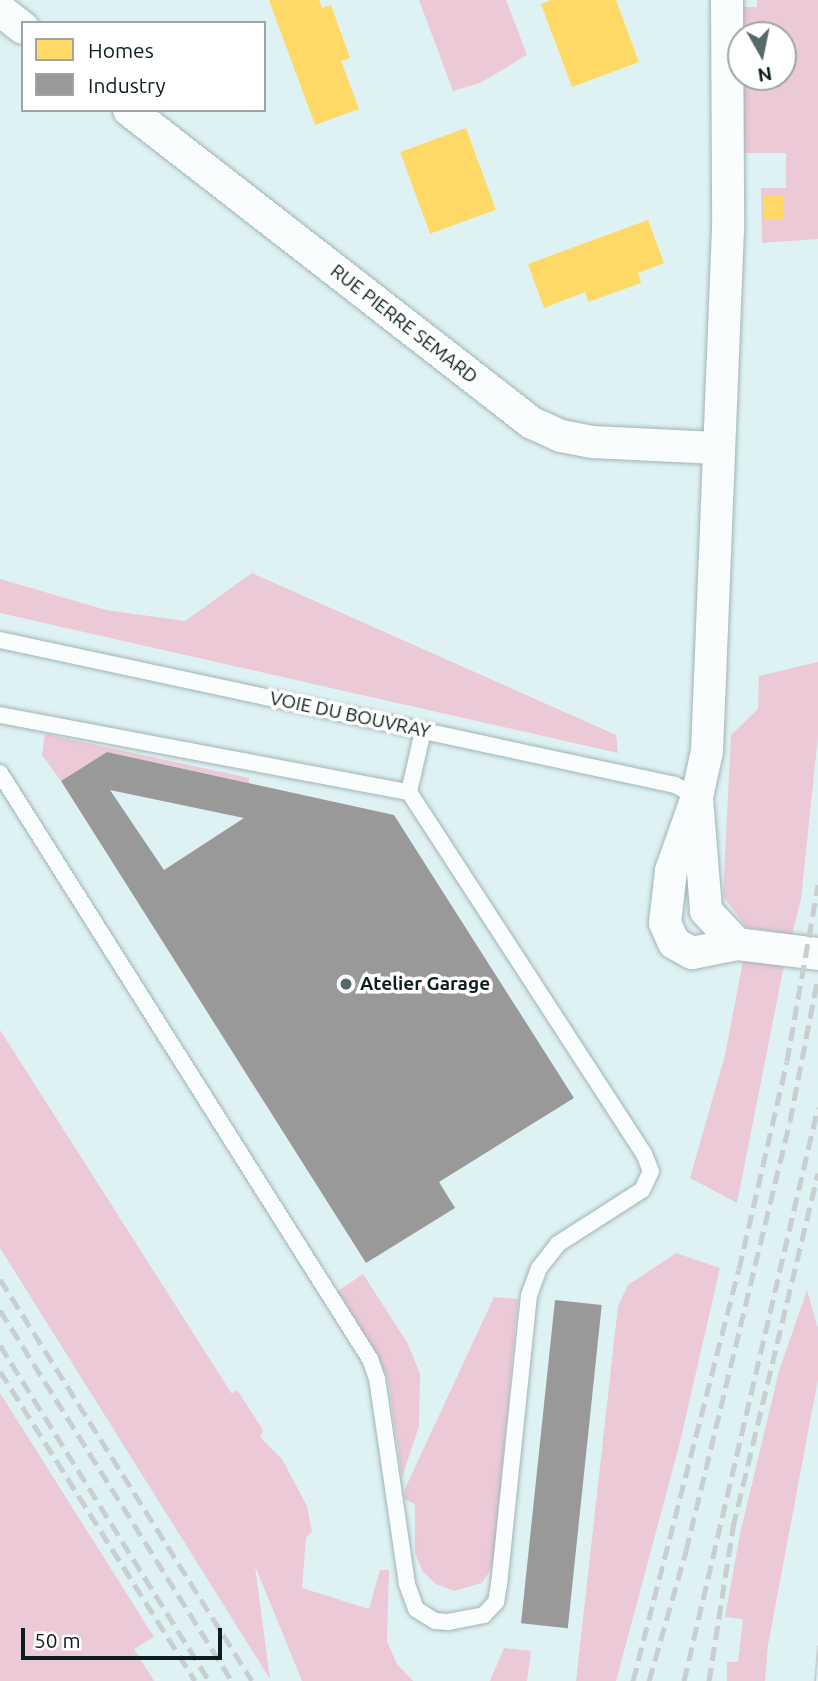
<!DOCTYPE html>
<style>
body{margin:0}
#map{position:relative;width:818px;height:1681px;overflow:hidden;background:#def2f4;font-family:Ubuntu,sans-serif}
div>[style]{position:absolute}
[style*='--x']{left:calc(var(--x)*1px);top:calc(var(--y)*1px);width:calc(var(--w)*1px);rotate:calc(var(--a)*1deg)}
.green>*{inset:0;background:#ebc9d7}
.homes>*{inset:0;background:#ffd966;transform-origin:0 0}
.industry>*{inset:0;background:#999;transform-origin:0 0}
.roads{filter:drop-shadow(0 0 2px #a2b3b5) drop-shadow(0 0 2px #a2b3b5)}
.lane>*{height:16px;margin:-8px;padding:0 8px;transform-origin:8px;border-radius:8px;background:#fafdfd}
.street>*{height:32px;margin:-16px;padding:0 16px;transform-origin:16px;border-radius:16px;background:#fafdfd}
.tram>*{height:2px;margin:-1px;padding:0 1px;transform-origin:1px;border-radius:1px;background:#c9cecf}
.rail>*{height:5px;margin-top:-2.5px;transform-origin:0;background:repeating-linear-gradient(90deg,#c9cecf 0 14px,transparent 0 21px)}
.dots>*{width:19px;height:19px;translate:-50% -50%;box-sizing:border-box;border:4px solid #fff;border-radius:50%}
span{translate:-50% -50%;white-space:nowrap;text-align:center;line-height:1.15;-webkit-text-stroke:7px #fff;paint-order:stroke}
.street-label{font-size:19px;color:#0b1d1f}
.poi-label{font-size:19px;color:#0b1d1f;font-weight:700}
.left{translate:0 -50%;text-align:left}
.legend{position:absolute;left:21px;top:21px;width:245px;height:91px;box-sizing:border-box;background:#fff;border:2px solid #9da5a5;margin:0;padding:9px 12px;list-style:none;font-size:21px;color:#0b1d1f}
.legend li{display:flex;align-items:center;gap:14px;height:35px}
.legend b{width:35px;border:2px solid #9da5a5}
.north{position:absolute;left:727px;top:21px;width:70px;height:70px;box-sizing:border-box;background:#fff;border:2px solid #9da5a5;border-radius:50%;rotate:171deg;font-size:19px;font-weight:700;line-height:28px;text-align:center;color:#0b1d1f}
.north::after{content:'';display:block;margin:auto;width:24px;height:32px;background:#55686a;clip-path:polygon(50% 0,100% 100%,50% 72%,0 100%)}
.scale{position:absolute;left:21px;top:1628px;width:201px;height:32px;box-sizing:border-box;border:4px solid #0b1d1f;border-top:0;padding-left:9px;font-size:21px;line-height:24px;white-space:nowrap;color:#0b1d1f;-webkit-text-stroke:5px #fff;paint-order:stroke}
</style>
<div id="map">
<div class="green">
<div style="clip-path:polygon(419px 0,506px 0,527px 55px,480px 83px,453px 91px)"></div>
<div style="clip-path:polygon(757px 0,818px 0,818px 239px,762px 243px,761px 188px,786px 188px,786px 153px,742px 153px,742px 77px,783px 77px,783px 35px,742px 35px,741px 7px,757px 7px)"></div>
<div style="clip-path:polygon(252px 573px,616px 735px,618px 753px,0 613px,0 579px,106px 610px,185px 621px)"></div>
<div style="clip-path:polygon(818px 662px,818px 736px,801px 899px,792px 934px,746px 927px,723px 896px,731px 735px,758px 709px,759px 676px)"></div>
<div style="clip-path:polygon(45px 734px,249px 778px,249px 783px,107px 752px,61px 781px,42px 755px)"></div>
<div style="clip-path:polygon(744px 956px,785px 960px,737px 1203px,690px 1178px,725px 1055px)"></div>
<div style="clip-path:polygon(0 1030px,232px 1394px,237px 1390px,263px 1430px,260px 1437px,282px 1459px,307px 1506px,312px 1532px,306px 1537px,302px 1588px,369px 1609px,380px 1570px,389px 1570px,387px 1641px,397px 1664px,413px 1681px,302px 1681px,255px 1566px,270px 1679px,0 1248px)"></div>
<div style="clip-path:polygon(676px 1253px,720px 1268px,680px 1442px,616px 1681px,576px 1681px,618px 1306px,628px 1285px)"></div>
<div style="clip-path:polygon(363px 1274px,408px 1344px,420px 1374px,419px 1426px,402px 1477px,388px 1381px,378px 1356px,338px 1291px)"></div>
<div style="clip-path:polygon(807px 1290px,818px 1329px,818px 1379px,768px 1645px,765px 1681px,727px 1681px,727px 1662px,738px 1662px,743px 1619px,725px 1617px,740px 1534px,779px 1371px)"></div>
<div style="clip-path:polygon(494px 1297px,518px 1299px,493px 1566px,482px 1583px,454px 1591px,436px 1584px,423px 1572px,415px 1553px,415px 1504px,405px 1499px,404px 1491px)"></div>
<div style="clip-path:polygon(0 1393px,154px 1637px,134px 1649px,154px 1681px,0 1681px)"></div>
<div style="clip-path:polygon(504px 1648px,531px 1651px,527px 1681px,490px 1681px)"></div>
</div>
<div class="homes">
<div style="clip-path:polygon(269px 0,319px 0,322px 8px,331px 5px,350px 58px,341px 61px,359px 109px,315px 125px)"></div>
<div style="clip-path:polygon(551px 0,616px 0,639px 62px,572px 87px,541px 4px)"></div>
<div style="left:466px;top:128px;width:87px;height:70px;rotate:70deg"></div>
<div style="left:764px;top:196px;width:19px;height:24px"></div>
<div style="clip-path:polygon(648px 220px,664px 263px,638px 273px,641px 283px,588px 302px,585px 292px,544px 308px,528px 264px)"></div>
</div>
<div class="industry">
<div style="clip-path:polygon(evenodd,107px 752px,394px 815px,574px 1098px,439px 1182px,455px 1208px,366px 1263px,61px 781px,107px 752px,110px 790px,244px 818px,164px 870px,110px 790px)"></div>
<div style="left:555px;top:1300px;width:47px;height:325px;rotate:6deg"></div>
</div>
<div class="roads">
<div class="lane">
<div style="--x:0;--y:640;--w:690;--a:12.12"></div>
<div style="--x:675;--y:785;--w:25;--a:29"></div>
<div style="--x:0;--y:715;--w:416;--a:10.7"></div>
<div style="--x:409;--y:792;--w:432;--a:57"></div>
<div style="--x:644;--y:1154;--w:18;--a:68"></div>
<div style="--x:651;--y:1171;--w:21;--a:115"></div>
<div style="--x:642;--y:1190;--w:100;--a:147.3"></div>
<div style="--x:558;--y:1244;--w:31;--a:128"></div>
<div style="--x:539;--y:1268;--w:29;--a:110"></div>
<div style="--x:529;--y:1295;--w:291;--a:95.9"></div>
<div style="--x:499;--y:1584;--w:18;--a:99"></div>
<div style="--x:496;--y:1602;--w:18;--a:133"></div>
<div style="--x:484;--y:1615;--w:37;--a:169"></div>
<div style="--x:448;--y:1622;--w:13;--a:-176"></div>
<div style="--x:435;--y:1621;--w:22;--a:-148"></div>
<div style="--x:416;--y:1609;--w:27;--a:-110"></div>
<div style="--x:407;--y:1584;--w:207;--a:-98.3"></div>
<div style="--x:377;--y:1379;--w:21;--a:-109"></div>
<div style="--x:370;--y:1359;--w:693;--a:-122.27"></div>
<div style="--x:409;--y:792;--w:63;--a:-77.1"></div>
</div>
<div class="street">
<div style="--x:727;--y:0;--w:229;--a:89.7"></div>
<div style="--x:728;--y:229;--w:522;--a:92.3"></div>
<div style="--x:707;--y:751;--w:47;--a:102.3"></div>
<div style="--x:697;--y:797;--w:78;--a:109.4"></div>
<div style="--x:671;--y:871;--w:52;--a:96.6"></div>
<div style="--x:665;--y:923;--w:22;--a:66"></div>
<div style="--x:674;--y:943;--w:21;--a:29"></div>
<div style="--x:692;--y:953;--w:46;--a:-11.3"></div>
<div style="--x:737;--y:944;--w:82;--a:7"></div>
<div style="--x:0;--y:10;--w:29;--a:38"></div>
<div style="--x:129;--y:110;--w:510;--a:37.84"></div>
<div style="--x:532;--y:423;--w:32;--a:24"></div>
<div style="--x:561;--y:436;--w:33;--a:11"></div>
<div style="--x:593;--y:442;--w:123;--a:2.8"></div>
<div style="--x:697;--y:798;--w:113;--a:85.4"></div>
<div style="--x:706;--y:911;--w:45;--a:46.8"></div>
</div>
</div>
<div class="tram">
<div style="--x:815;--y:1681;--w:35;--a:-85"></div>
</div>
<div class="rail">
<div style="--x:0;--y:1279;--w:474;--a:57.9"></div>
<div style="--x:0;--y:1310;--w:438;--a:58"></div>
<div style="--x:0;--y:1345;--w:396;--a:58.1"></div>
<div style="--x:0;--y:1371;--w:366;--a:57.8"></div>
<div style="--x:633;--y:1681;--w:425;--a:-75.6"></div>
<div style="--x:739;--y:1269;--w:213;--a:-77"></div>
<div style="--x:787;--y:1061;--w:179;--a:-80"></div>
<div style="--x:649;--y:1681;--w:135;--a:-74.1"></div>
<div style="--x:686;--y:1551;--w:442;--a:-76.4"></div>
<div style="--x:790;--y:1121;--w:147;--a:-79"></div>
<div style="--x:684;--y:1681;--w:589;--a:-76.86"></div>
<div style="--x:709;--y:1681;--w:156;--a:-81.1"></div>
<div style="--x:733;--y:1527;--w:364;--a:-76.5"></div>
</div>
<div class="dots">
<div style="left:346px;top:984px;background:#55686a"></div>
</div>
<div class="street-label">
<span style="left:404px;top:324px;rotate:38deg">RUE PIERRE SEMARD</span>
<span style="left:350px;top:715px;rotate:12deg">VOIE DU BOUVRAY</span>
</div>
<div class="poi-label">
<span class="left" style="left:360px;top:984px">Atelier Garage</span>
</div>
<ul class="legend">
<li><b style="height:19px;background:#ffd966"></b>Homes</li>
<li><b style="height:19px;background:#999"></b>Industry</li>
</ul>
<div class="north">N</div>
<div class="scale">50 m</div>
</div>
